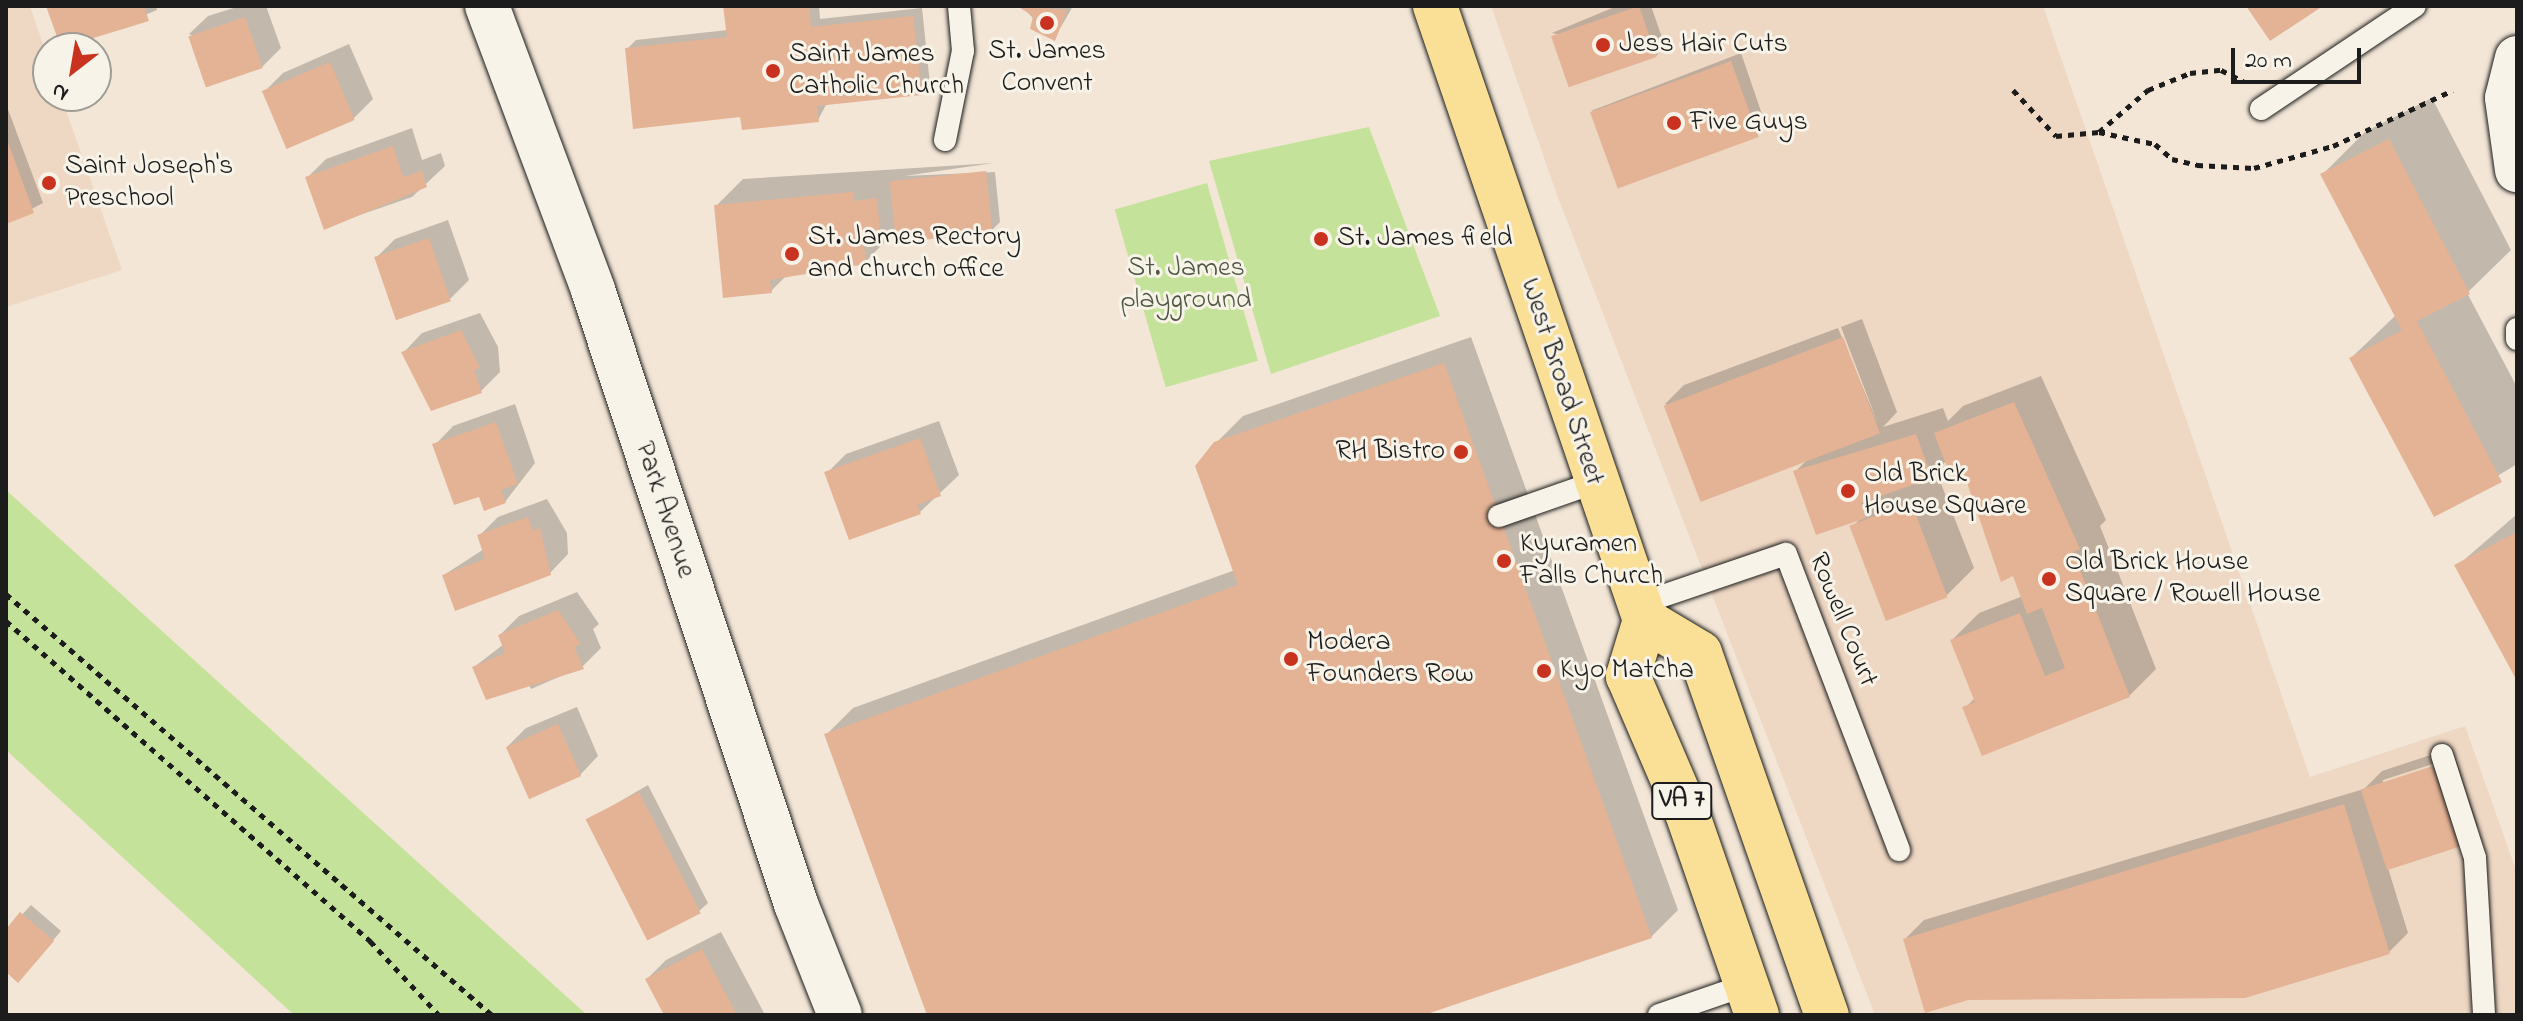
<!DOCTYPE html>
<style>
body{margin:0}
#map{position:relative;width:2523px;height:1021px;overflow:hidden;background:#f3e6d7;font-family:"Indie Flower",sans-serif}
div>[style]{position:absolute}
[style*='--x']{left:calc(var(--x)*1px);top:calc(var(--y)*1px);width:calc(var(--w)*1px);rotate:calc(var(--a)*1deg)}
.built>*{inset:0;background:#eed7c3}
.green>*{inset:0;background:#c5e29a;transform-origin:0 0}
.shadow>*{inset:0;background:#0003}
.building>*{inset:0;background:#e4b395;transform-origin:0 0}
.path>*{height:5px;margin-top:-2.5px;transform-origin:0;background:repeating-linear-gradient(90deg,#1c1c1c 0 6px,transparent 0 12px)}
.roads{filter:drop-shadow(0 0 2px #1c1c1c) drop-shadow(0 0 2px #1c1c1c)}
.service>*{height:22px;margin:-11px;padding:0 11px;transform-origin:11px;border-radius:11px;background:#f7f3e8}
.minor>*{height:44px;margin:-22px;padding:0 22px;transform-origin:22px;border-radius:22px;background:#f7f3e8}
.primary>*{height:44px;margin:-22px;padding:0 22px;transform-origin:22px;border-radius:22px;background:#fadf96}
.dots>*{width:22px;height:22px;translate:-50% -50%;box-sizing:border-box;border:4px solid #f7f3e8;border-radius:50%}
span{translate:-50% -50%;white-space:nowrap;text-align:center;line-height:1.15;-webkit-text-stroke:6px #f7f3e8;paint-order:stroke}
.shield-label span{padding:2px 6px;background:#f7f3e8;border:2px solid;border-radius:6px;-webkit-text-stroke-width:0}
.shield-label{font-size:26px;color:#1c1c1c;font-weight:700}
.poi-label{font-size:28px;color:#1c1c1c}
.left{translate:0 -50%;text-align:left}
.right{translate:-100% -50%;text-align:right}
.park-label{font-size:28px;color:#4f5742}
.street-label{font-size:28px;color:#1c1c1c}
.frame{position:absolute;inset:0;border:8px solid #1c1c1c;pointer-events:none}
.north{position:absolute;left:32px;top:32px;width:80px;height:80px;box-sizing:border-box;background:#f7f3e8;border:2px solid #9f9d96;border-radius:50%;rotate:211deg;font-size:22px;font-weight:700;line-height:32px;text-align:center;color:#1c1c1c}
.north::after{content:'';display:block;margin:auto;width:28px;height:36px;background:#c8321e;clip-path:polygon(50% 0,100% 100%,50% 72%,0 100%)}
.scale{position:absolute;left:2231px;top:48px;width:130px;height:36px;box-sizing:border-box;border:4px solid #1c1c1c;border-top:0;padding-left:10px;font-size:24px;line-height:28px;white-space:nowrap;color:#1c1c1c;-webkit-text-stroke:6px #f7f3e8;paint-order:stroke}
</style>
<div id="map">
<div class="built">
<div style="clip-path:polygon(6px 6px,30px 6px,48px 59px,48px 96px,61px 96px,122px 270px,6px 307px)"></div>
<div style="clip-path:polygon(1491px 6px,2043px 6px,2310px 777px,2465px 726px,2517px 873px,2517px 1015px,1875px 1015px,1557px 195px)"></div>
</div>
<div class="green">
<div style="clip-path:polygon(1369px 127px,1440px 316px,1271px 374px,1209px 161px)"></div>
<div style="left:1207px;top:183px;width:185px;height:96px;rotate:74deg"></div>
<div style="clip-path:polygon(6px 490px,587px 1015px,294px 1015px,6px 750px)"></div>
</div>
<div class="shadow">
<div style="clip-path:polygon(49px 6px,156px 6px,157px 10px,64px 48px)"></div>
<div style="clip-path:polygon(240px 6px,266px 6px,281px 48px,262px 67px,189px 34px,208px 16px)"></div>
<div style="clip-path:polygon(725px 6px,819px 6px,820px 19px,922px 8px,930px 84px,921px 93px,827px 103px,818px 120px,627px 49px,636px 40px,728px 30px)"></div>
<div style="clip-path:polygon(1021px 6px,1073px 6px,1054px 39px)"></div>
<div style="clip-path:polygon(1617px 6px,1651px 6px,1665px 46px,1656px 56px,1552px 33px)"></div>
<div style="clip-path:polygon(349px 44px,373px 99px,354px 118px,264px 92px,283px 73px)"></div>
<div style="clip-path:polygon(1741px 53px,1766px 126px,1757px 135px,1591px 111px)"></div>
<div style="clip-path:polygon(2432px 98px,2511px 250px,2467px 293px,2517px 387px,2517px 464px,2435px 514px,2351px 358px,2396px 315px,2323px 174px,2365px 132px)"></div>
<div style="clip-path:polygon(6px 104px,43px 203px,6px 222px)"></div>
<div style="clip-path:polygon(412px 128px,422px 160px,441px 153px,445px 166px,412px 197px,325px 227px,307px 178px,326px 159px)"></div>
<div style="clip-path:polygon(994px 163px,904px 176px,995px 172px,1000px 222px,991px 231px,896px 231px,865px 262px,786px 276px,771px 291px,716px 206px,743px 179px)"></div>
<div style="clip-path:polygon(448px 220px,469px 280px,450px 299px,376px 258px,395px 239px)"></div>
<div style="clip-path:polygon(480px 313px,498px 347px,500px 372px,481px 391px,404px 352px,422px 333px)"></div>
<div style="clip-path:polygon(1862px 319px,1897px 412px,1883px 427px,1943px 408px,1948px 421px,1963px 406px,2041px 376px,2106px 520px,2100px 526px,2156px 669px,2129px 696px,1965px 708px,1975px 698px,1952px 640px,1979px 613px,2023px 596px,1963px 465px,1947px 460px,1927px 481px,1938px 476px,1974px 568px,1947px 595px,1853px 526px,1862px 517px,1795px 472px,1811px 456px,1665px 404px,1684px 385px,1838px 328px,1878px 424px,1841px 327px)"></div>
<div style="clip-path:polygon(1471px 337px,1678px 910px,1651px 937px,1417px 1015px,929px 1015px,826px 735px,853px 708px,1235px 570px,1215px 444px,1243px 416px)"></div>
<div style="clip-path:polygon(515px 404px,535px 463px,505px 502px,435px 445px,453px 426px)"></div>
<div style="clip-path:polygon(939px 421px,959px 475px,920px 512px,827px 473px,846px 454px)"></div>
<div style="clip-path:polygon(547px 499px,567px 533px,568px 554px,550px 573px,444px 575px,484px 549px,479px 536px,498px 517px)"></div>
<div style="clip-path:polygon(2517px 514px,2517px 677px,2457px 566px)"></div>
<div style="clip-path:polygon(577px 592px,599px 624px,593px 629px,601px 648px,582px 667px,531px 689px,527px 680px,474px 667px,504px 644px,500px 635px,519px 616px)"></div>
<div style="clip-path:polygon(577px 707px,598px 756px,580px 775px,507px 747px,526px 728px)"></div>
<div style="clip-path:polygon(evenodd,2452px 748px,2478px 826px,2459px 845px,2388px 868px,2408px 933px,2389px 952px,1905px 939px,1924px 920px,2364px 789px,2382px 771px,2452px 748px,2442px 761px,2443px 765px,2383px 784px,2383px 780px,2442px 761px)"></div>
<div style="clip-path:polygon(648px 785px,708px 903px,698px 912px,588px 820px)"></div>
<div style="clip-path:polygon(31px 905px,61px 931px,27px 971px,6px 970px,6px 932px)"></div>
<div style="clip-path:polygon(721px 932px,765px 1015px,666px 1015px,647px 979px,666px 960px)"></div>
</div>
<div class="building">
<div style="clip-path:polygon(46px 6px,144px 6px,149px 21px,61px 48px)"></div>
<div style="clip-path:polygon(723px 6px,809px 6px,811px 27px,913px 16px,922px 95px,817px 106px,819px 122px,742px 130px,740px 117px,633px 129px,625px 48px,727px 37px)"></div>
<div style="clip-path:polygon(1017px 6px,1067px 10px,1055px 41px,1030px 29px,1033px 16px)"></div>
<div style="left:1639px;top:6px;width:54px;height:93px;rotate:71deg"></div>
<div style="clip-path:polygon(2246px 6px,2323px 6px,2270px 41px)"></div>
<div style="left:245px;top:17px;width:54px;height:60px;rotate:71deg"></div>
<div style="left:1731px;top:61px;width:81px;height:150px;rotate:70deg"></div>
<div style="left:330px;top:62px;width:63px;height:74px;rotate:67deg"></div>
<div style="clip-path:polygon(6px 137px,34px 213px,6px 224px)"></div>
<div style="clip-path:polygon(2389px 139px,2470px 294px,2417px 321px,2502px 482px,2434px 517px,2349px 358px,2402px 330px,2320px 174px)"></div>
<div style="clip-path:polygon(393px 146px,403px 177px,422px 171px,427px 187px,324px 230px,305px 177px)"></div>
<div style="left:986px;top:171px;width:62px;height:97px;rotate:84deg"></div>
<div style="clip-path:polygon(853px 192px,854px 201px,877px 198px,881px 242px,864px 243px,866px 264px,770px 280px,772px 293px,723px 298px,714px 205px)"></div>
<div style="left:429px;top:238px;width:67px;height:58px;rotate:71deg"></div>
<div style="clip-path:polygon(461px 330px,480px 368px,474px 370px,482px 393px,431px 411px,401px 352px)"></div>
<div style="left:1843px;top:337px;width:103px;height:192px;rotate:69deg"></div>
<div style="clip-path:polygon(1444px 363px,1652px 938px,1424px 1015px,927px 1015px,824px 734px,1238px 585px,1195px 466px,1214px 442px)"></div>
<div style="clip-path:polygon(2014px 402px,2080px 549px,2073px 552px,2130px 697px,1982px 756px,1962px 707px,1975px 702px,1950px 640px,2020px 613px,2045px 676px,2065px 668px,2042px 608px,2027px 614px,2013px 576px,2001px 582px,1962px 468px,1949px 472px,1934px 433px)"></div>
<div style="clip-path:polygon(496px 422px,518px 484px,501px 490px,506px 503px,484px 511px,479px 497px,454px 505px,432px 444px)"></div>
<div style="clip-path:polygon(1916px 434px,1932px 478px,1861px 503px,1866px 518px,1816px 535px,1793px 471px)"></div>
<div style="clip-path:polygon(920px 438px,941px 496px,917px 505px,921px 514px,849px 540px,824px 472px)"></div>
<div style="left:1911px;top:502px;width:102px;height:66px;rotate:69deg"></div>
<div style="clip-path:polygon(528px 517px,533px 531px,540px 528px,551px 575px,455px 611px,442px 575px,485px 559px,477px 535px)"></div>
<div style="clip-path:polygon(2517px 532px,2517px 681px,2454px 565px)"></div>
<div style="clip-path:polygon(558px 610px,581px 644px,574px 647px,584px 669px,486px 700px,472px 667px,505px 653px,498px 635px)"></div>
<div style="left:558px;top:724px;width:57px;height:57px;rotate:66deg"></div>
<div style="left:2433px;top:766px;width:85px;height:76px;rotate:72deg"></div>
<div style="left:639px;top:792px;width:136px;height:60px;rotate:63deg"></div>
<div style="clip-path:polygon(2344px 804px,2390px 954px,2245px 998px,1968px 1000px,1925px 1013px,1903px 939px)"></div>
<div style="clip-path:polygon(20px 912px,54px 941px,18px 983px,6px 972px,6px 929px)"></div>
<div style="clip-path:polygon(702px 949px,737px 1015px,664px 1015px,645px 979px)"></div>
</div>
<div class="path">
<div style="--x:2013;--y:90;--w:63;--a:46.9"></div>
<div style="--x:2056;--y:136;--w:43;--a:-5.3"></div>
<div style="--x:2099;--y:132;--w:65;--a:-40.6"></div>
<div style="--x:2148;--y:90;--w:45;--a:-22"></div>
<div style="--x:2190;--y:73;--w:31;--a:-6"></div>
<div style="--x:2221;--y:70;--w:25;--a:27"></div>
<div style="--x:2099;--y:132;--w:57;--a:12.1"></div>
<div style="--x:2155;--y:144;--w:23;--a:41"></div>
<div style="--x:2172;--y:159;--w:26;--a:13"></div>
<div style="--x:2197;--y:165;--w:57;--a:3"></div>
<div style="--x:2254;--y:168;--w:82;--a:-15.6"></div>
<div style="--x:2333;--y:146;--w:132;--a:-25"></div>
<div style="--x:6;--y:594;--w:643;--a:40.9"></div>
<div style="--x:6;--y:621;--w:485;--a:41.3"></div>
<div style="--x:370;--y:941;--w:101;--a:47"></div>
</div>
<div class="roads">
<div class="service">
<div style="--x:2261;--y:109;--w:185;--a:-33.8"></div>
<div style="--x:945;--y:140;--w:91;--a:-78.6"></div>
<div style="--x:963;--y:51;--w:45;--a:-95.1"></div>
<div style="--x:2517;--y:329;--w:10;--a:90"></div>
<div style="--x:1499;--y:516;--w:100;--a:-19.3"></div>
<div style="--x:1639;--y:604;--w:155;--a:-18.8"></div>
<div style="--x:1786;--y:554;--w:317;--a:69.1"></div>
<div style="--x:2442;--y:755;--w:108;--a:72.2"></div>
<div style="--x:2475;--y:858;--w:157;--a:86.7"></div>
<div style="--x:1659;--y:1015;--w:92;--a:-19"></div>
</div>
<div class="minor">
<div style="--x:487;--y:6;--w:303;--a:69.5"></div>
<div style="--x:593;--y:290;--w:647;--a:71.71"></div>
<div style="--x:796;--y:904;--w:119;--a:68.4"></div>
<div style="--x:2517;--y:58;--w:41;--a:104"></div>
<div style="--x:2507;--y:98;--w:73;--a:82.1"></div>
</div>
<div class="primary">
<div style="--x:1435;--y:6;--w:649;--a:71.12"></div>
<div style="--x:1645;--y:620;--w:59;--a:106.9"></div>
<div style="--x:1628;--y:676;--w:149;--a:66.7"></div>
<div style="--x:1687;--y:813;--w:214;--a:70.9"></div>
<div style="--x:1645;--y:620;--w:64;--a:31"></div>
<div style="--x:1700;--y:653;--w:384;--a:70.7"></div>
</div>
</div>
<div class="dots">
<div style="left:1047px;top:23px;background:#c8321e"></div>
<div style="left:1603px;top:45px;background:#c8321e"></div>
<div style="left:773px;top:71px;background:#c8321e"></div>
<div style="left:1674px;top:123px;background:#c8321e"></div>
<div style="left:49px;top:183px;background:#c8321e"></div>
<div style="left:1321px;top:239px;background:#c8321e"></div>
<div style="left:792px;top:254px;background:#c8321e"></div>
<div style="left:1461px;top:452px;background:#c8321e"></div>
<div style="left:1848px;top:491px;background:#c8321e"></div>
<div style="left:1504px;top:561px;background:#c8321e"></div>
<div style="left:2049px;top:579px;background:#c8321e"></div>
<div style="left:1291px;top:659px;background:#c8321e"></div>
<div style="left:1544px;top:671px;background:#c8321e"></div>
</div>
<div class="shield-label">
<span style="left:1682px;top:801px">VA 7</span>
</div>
<div class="poi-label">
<span class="left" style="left:1619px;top:45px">Jess Hair Cuts</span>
<span style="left:1047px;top:68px">St. James<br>Convent</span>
<span class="left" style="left:789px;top:71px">Saint James<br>Catholic Church</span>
<span class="left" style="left:1690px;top:123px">Five Guys</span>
<span class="left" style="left:65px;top:183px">Saint Joseph's<br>Preschool</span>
<span class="left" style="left:808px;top:254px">St. James Rectory<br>and church office</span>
<span class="left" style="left:1337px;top:239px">St. James field</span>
<span class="right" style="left:1445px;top:452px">RH Bistro</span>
<span class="left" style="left:1864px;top:491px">Old Brick<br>House Square</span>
<span class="left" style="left:1520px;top:561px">Kyuramen<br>Falls Church</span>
<span class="left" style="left:2065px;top:579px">Old Brick House<br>Square / Rowell House</span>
<span class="left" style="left:1307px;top:659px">Modera<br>Founders Row</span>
<span class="left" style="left:1560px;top:671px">Kyo Matcha</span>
</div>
<div class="park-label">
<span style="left:1186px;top:285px">St. James<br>playground</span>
</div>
<div class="street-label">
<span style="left:1561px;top:382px;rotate:72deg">West Broad Street</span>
<span style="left:664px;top:510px;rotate:72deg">Park Avenue</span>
<span style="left:1842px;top:620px;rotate:68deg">Rowell Court</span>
</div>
<div class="frame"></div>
<div class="north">N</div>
<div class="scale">20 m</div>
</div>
